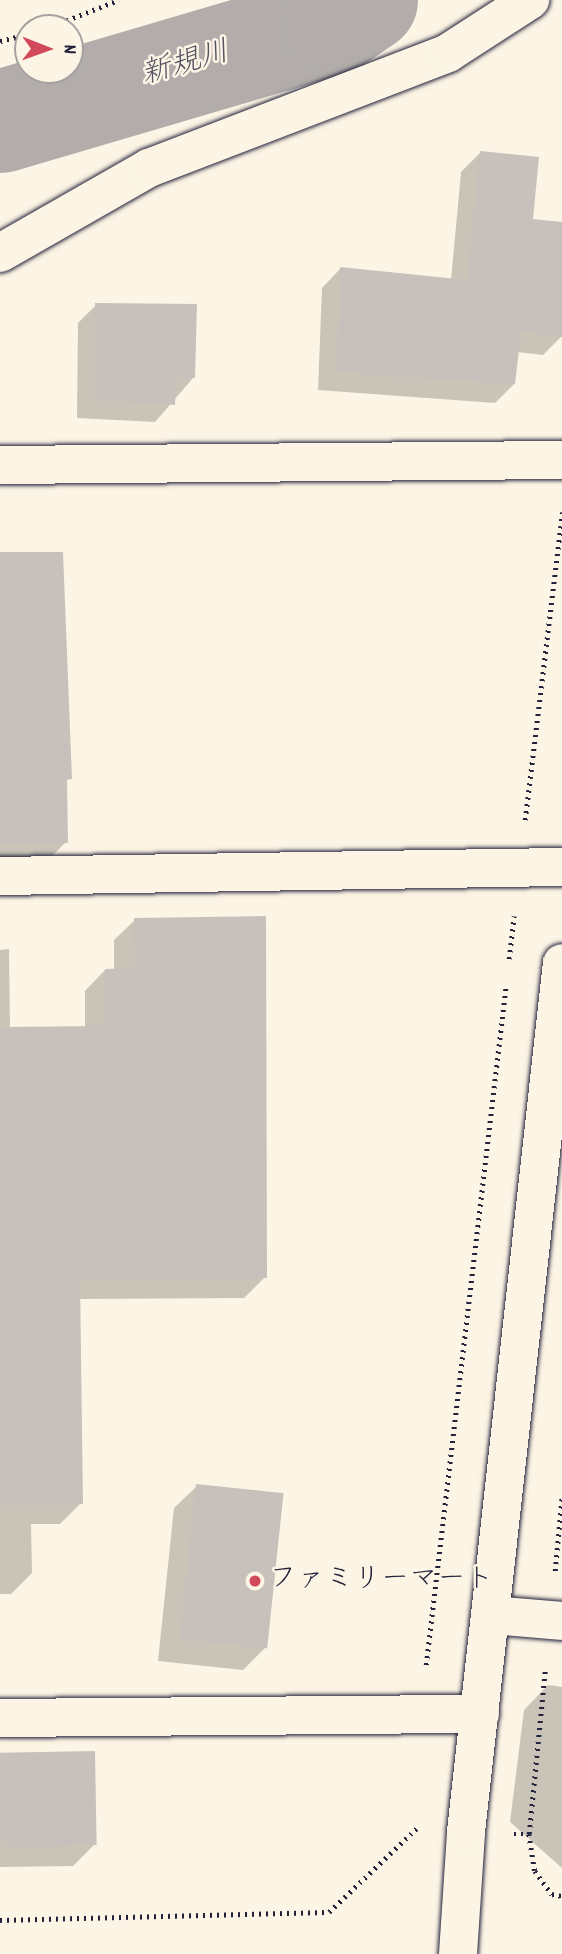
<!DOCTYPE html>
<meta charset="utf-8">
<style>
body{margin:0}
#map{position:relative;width:562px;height:1954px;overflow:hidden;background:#fcf5e5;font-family:Dekko,"Klee One",sans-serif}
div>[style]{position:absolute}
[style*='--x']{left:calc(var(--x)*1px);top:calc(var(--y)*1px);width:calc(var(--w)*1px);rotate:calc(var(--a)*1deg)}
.shadow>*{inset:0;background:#0003}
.river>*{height:103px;margin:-51.5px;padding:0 51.5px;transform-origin:51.5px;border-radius:51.5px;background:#b2adab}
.building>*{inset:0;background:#c6c1bb;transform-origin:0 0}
.path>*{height:4.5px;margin-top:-2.25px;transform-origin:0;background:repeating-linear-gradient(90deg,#22223b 0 2px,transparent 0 7px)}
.roads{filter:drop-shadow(0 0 2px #22223b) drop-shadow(0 0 2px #22223b)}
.minor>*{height:38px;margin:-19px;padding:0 19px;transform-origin:19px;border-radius:19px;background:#fcf5e5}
.tertiary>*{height:38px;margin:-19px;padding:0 19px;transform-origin:19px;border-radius:19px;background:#fcf5e5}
.dots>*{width:19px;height:19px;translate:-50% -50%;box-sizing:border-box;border:4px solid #fcf5e5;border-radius:50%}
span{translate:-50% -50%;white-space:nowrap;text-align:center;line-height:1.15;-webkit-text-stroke:5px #fcf5e5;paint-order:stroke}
.poi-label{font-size:28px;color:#22223b}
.left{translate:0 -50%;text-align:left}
.water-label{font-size:30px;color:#545362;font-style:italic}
.north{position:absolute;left:14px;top:14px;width:70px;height:70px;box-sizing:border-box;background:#fcf5e5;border:2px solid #a5a1a1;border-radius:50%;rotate:91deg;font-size:19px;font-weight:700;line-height:28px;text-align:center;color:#22223b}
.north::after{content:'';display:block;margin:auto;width:24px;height:32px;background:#d1495b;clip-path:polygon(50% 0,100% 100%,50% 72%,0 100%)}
</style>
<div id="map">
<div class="shadow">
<div style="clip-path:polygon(480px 153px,531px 220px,562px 223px,562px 336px,543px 355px,517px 352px,514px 384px,495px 403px,318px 390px,322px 288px,340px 269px,451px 280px,461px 172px)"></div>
<div style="clip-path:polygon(96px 305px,194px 377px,155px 422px,77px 418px,78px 323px)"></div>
<div style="clip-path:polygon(0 554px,66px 842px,45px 863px,0 864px)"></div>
<div style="clip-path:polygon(135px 920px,265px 1277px,244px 1298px,78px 1299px,81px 1503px,60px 1524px,31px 1524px,32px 1573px,11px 1594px,0 1594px,0 950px,9px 949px,10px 1028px,85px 1028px,85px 991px,105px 970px,114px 970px,114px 940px)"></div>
<div style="clip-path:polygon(197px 1486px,265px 1648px,243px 1670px,158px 1661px,174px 1508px)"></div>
<div style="clip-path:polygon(548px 1685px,562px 1687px,562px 1868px,510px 1822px,524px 1710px)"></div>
<div style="clip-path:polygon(0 1754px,95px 1844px,73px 1866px,0 1867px)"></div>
</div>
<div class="river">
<div style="--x:0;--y:121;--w:346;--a:-16.4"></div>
<div style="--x:332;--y:23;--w:41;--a:-34.1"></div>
</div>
<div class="building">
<div style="clip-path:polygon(480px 151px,539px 157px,533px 219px,562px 222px,562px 337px,521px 332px,515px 384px,337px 372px,340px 267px,467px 280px)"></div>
<div style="clip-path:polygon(95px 303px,197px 304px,195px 378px,176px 378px,175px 405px,95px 400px)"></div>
<div style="clip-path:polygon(0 552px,63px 552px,72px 779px,67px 780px,68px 843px,0 845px)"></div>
<div style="clip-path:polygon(266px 916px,267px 1278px,80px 1279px,83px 1504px,0 1505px,0 1027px,105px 1026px,105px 969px,135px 968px,134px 918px)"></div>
<div style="left:196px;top:1484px;width:88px;height:156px;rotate:6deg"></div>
<div style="left:95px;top:1751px;width:94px;height:95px;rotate:89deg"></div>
</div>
<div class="path">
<div style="--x:47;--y:28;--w:77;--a:-21.3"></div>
<div style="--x:0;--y:41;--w:29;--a:-14"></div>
<div style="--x:525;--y:820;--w:310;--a:-83.1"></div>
<div style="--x:509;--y:959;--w:43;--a:-83.4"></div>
<div style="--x:555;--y:1571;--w:75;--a:-84.7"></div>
<div style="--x:426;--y:1665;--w:685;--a:-83.29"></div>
<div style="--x:514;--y:1834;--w:15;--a:0"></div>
<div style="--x:529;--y:1834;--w:165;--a:-84.4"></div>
<div style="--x:529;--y:1834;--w:37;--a:81"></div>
<div style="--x:535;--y:1871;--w:29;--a:54"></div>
<div style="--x:552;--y:1894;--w:10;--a:11"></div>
<div style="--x:0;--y:1920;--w:329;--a:-1.4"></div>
<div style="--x:329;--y:1912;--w:123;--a:-43.7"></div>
</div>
<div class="roads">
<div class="minor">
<div style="--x:0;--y:253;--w:172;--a:-29.7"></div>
<div style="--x:149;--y:168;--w:320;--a:-21"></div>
<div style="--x:448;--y:53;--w:98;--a:-32.9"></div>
<div style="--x:0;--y:465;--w:562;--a:-0.51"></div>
<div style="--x:0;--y:876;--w:562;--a:-0.92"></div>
<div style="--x:491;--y:1615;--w:71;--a:4.8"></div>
<div style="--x:0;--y:1718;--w:480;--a:-0.5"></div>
</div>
<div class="tertiary">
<div style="--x:458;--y:1954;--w:122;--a:-86.2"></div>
<div style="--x:466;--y:1832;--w:874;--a:-83.7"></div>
</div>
</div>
<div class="dots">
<div style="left:255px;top:1581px;background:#d1495b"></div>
</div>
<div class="poi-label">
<span class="left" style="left:269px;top:1581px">ファミリーマート</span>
</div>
<div class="water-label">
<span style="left:186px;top:66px;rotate:-16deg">新規川</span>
</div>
<div class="north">N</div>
</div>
